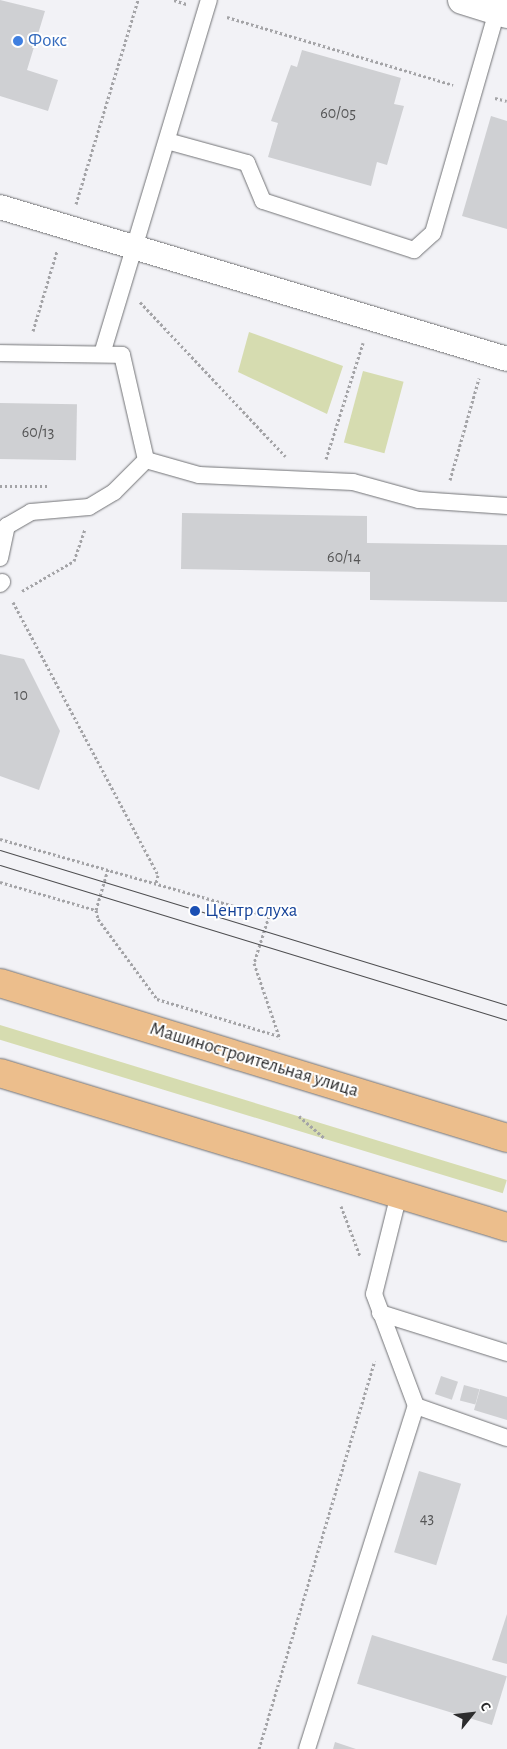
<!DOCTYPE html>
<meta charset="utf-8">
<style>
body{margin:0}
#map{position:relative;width:507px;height:1749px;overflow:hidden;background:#f2f2f6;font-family:"Alegreya Sans",sans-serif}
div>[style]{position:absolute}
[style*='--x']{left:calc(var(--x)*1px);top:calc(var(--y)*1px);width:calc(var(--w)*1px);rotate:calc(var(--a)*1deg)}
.green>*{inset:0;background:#d6dcb0;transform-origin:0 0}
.building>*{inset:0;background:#cfd0d3;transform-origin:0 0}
.path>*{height:3px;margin-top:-1.5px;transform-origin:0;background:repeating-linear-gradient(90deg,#a4a4a7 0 2.5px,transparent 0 5px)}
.roads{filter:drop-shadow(0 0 1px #727376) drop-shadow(0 0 1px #727376)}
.service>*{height:16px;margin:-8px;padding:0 8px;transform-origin:8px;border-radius:8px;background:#fff}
.pedestrian>*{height:24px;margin:-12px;padding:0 12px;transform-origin:12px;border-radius:12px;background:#fff}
.tertiary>*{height:28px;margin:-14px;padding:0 14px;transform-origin:14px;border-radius:14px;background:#fff}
.primary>*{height:28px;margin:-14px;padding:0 14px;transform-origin:14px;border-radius:14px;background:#ecbe8c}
.tram>*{height:1px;margin:-0.5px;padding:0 0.5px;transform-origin:0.5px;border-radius:0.5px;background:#4e4e50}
.dots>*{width:14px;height:14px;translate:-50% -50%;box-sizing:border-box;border:2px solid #fff;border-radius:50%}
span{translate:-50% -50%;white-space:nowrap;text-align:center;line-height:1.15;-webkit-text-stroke:4px #fff;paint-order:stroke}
.number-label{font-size:16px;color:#555556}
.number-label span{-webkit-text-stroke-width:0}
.shop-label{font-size:19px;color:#366cbe}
.left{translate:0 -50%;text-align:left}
.transit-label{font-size:19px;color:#164399}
.street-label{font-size:19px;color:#2c2c2d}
.north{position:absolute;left:447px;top:1689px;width:50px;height:50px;-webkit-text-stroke:4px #fff;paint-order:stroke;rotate:61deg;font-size:14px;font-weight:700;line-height:20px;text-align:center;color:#2c2c2d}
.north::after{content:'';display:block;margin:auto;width:18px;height:22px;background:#2c2c2d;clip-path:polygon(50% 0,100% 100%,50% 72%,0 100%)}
</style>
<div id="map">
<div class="green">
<div style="clip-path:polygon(249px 332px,343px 366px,327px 414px,238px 372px)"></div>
<div style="left:363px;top:371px;width:42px;height:74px;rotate:15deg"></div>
<div style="left:0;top:1025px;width:530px;height:14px;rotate:17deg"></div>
</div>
<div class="building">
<div style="clip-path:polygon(0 0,45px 11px,27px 70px,58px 80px,48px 111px,0 96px)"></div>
<div style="clip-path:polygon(302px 50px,401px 78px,394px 104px,404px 106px,387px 165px,377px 162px,371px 186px,268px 157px,278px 123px,271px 121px,291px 65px,297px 67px)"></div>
<div style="clip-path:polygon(491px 116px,507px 121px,507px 229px,462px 216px)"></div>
<div style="left:0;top:403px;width:77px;height:56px;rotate:1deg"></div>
<div style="clip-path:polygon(182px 513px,367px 516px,367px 543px,507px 545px,507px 602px,370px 600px,370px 572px,181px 569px)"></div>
<div style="clip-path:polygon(0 654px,24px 659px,60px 731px,39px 790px,0 776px)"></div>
<div style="left:441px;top:1376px;width:18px;height:19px;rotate:19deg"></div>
<div style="left:464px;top:1385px;width:16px;height:16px;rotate:15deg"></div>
<div style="clip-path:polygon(480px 1389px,507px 1397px,507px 1420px,474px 1410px)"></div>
<div style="left:419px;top:1471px;width:44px;height:85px;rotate:17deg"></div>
<div style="clip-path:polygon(507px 1614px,507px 1664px,492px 1660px)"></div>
<div style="left:372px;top:1635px;width:141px;height:51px;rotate:17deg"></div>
<div style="clip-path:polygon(335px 1742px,356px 1749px,333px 1749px)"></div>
</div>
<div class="path">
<div style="--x:174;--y:0;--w:13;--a:18"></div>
<div style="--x:227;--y:17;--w:236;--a:16.7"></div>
<div style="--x:495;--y:98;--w:12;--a:14"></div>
<div style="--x:76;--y:204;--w:213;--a:-73.1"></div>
<div style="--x:140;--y:302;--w:212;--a:46.7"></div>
<div style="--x:33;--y:331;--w:84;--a:-73.3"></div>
<div style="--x:326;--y:459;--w:122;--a:-72.3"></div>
<div style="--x:450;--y:480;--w:106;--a:-74.1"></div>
<div style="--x:0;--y:486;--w:48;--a:0"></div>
<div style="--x:22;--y:591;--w:60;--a:-30"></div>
<div style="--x:74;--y:561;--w:34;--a:-71"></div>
<div style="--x:13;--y:602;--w:309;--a:62"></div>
<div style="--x:158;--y:875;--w:8;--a:104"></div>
<div style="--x:0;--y:839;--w:280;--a:16"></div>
<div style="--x:269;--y:916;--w:49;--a:107.7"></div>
<div style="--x:254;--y:963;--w:80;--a:71.1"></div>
<div style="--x:0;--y:882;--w:100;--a:16.3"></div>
<div style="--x:96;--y:910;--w:43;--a:-73.7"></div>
<div style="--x:96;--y:910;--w:9;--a:77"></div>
<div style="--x:98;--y:919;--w:99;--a:53.6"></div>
<div style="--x:157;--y:999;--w:127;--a:16.9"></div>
<div style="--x:299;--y:1116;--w:33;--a:41"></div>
<div style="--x:341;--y:1206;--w:53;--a:69.2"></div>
<div style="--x:259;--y:1749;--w:405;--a:-73.4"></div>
</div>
<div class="roads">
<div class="service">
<div style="--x:167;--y:141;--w:83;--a:15.4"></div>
<div style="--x:247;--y:163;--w:41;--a:67.2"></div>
<div style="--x:263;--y:201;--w:159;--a:18"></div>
<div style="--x:414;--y:250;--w:25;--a:-42"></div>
<div style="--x:433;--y:233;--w:231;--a:-73.9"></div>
<div style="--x:0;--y:353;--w:122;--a:0.9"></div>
<div style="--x:122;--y:355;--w:108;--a:77.1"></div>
<div style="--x:102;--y:354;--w:370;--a:-73.2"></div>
<div style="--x:146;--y:460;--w:55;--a:15.8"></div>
<div style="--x:199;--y:475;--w:154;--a:2.6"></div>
<div style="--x:353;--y:482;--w:68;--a:15.3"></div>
<div style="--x:419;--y:500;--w:88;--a:3.9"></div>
<div style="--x:0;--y:558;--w:33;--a:-78"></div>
<div style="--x:7;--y:526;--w:28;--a:-30"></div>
<div style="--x:31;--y:512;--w:58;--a:-4.9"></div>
<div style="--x:89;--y:507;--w:29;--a:-31"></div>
<div style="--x:114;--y:492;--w:45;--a:-45"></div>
<div style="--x:0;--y:584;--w:3;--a:-45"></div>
<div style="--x:399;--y:1194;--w:103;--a:104"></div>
<div style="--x:374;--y:1294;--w:120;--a:69.4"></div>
<div style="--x:416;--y:1406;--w:96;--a:19.4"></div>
<div style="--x:380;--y:1313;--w:133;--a:17.5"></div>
<div style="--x:307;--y:1749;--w:360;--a:-72.4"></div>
</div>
<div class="pedestrian">
<div style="--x:0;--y:207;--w:529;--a:16.69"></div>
</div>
<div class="tertiary">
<div style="--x:462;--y:0;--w:47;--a:17.3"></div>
</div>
<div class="primary">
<div style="--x:0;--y:983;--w:530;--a:17"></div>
<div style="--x:0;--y:1073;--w:530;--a:16.9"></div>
</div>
</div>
<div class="tram">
<div style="--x:0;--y:850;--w:530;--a:17"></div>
<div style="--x:0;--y:865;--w:530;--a:17"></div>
</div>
<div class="dots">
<div style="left:18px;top:41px;background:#3f7fe0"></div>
<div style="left:195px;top:911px;background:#1a4fb4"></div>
</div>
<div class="number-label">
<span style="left:338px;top:113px">60/05</span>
<span style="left:38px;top:432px">60/13</span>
<span style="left:344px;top:557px">60/14</span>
<span style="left:21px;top:695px">10</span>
<span style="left:427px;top:1518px">43</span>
</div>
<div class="shop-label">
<span class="left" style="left:28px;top:41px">Фокс</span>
</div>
<div class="transit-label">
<span class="left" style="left:205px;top:911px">Центр слуха</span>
</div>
<div class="street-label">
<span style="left:254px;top:1060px;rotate:17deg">Машиностроительная улица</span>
</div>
<div class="north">С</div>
</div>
